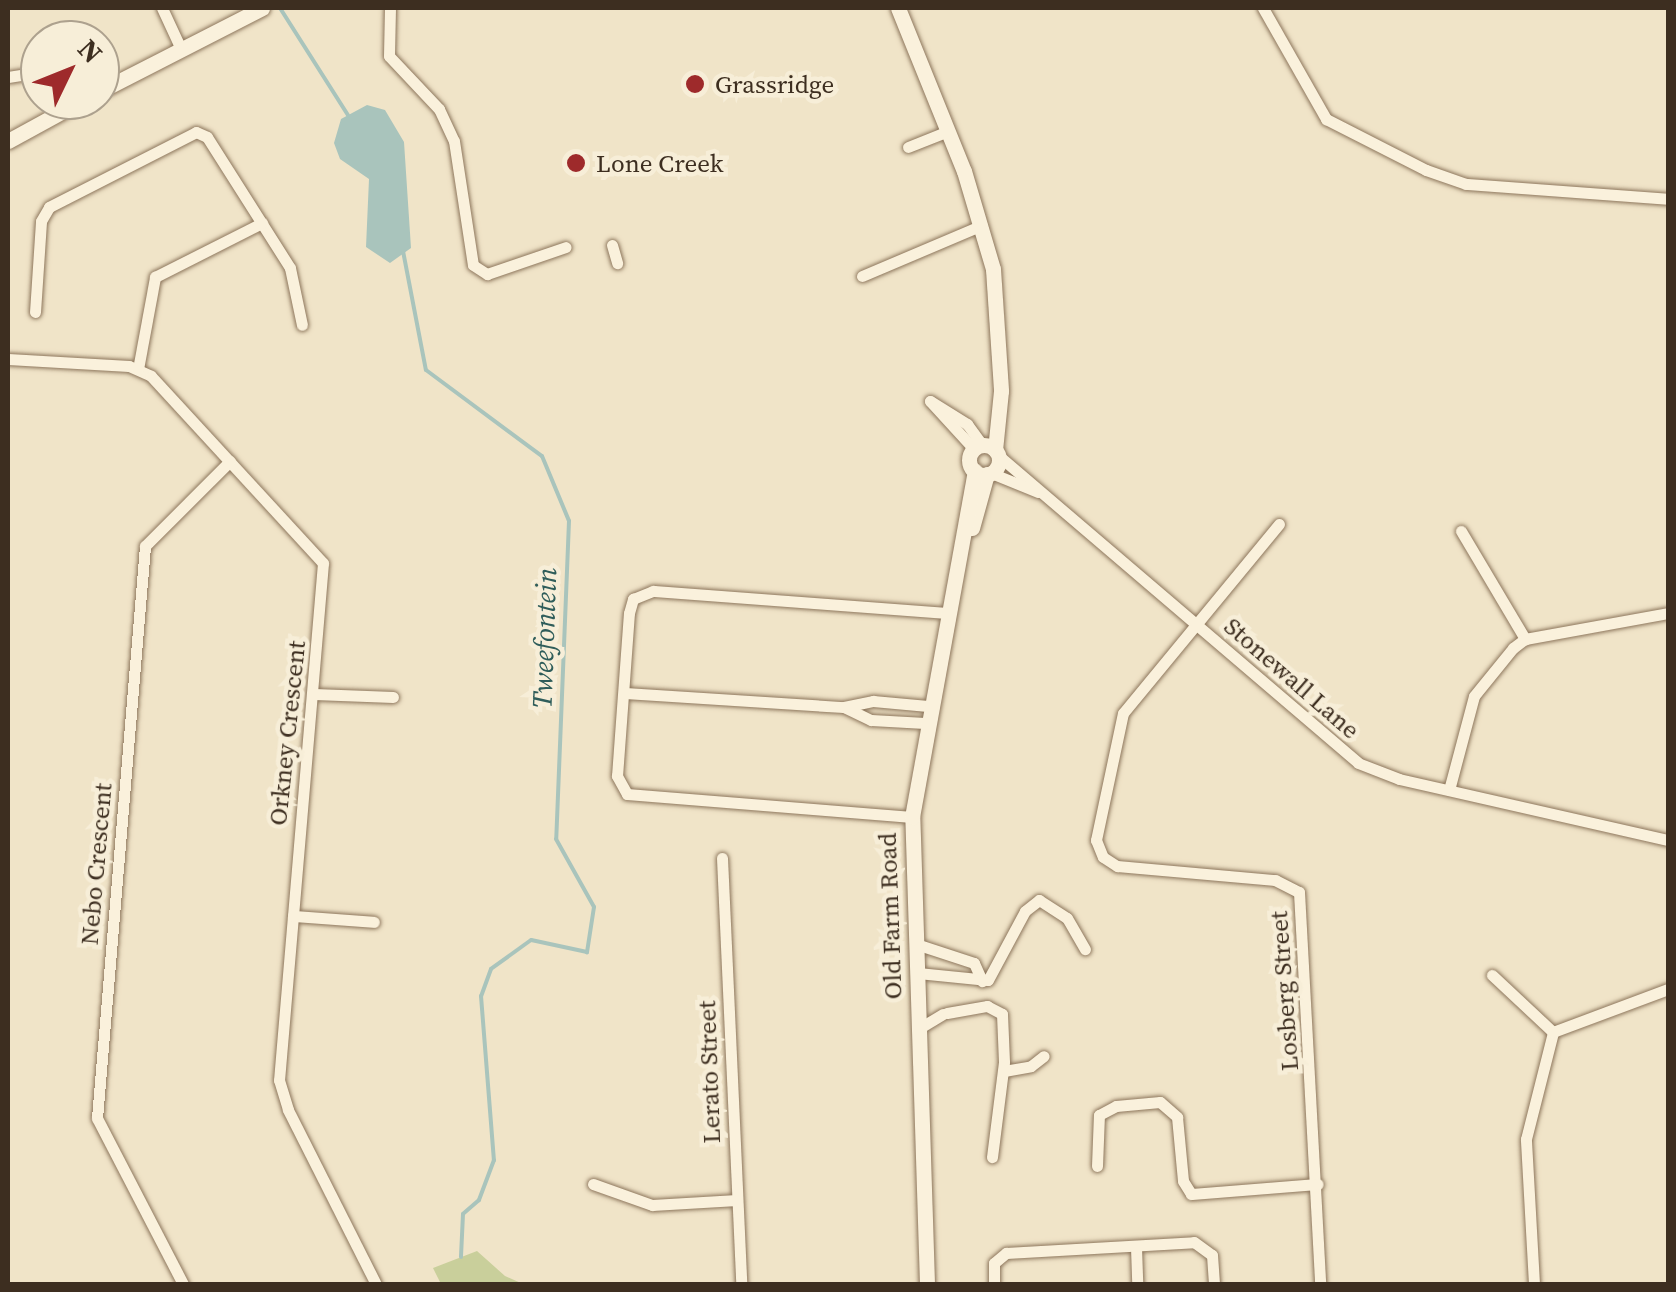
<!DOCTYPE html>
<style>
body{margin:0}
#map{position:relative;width:1676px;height:1292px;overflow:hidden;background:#f0e4c8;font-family:"Source Serif 4",serif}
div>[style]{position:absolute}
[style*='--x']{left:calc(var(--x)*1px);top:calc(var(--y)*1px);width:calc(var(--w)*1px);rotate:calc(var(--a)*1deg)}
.green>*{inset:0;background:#c9cf9b}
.water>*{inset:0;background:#a9c4bc}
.stream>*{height:4px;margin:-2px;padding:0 2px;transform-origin:2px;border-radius:2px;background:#a9c4bc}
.roads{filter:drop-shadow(0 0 2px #8d765c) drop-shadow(0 0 2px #8d765c)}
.street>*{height:11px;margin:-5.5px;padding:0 5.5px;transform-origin:5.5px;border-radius:5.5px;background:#faf1dc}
.secondary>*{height:15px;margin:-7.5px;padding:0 7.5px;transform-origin:7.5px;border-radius:7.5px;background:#faf1dc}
.secondary>.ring{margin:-7.5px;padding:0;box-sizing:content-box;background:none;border:15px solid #faf1dc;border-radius:50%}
.dots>*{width:28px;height:28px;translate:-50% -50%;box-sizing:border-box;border:5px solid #f7eed8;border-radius:50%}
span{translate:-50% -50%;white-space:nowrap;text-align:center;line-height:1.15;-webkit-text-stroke:9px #f7eed8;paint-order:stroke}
.poi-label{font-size:25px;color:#3d2e20}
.left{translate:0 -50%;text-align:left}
.street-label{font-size:25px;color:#3d2e20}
.water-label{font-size:28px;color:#2f5d5a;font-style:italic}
.frame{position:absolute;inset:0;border:10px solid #3d2e20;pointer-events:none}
.north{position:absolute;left:20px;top:20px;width:100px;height:100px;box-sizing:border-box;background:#f7eed8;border:2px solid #ada18e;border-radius:50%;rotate:47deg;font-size:28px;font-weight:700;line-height:40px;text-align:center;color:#3d2e20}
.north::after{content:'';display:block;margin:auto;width:35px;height:45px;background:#9e2a2b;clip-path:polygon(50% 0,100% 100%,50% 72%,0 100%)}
</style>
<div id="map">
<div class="green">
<div style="clip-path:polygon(477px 1251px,505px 1276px,523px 1284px,441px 1284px,433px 1268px)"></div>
</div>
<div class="water">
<div style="clip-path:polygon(367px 105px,385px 110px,404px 142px,411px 248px,390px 263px,366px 247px,369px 179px,340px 159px,334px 143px,341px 119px)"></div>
</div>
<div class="stream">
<div style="--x:280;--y:8;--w:127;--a:57.6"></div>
<div style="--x:403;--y:251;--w:121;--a:79.1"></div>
<div style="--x:426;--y:370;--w:144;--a:36.6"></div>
<div style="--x:542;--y:456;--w:70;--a:67.4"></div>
<div style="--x:569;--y:521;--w:318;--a:92.3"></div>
<div style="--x:556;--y:839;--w:78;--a:60.8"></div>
<div style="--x:594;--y:907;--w:46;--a:98.8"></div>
<div style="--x:587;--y:952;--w:57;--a:-167.9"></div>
<div style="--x:531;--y:940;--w:49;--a:144.1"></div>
<div style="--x:491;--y:969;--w:29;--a:110"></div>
<div style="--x:481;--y:996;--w:165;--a:85.5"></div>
<div style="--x:494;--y:1160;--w:43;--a:110.6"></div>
<div style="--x:479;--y:1200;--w:21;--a:139"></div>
<div style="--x:463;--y:1214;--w:43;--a:92.7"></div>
</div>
<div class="roads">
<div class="street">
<div style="--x:162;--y:8;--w:45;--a:65.1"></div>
<div style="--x:390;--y:8;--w:48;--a:91.2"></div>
<div style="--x:389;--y:56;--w:73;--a:46.7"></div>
<div style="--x:439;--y:109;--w:35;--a:65"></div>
<div style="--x:454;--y:141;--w:125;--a:81.3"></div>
<div style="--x:473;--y:265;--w:17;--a:33"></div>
<div style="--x:487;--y:274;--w:83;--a:-18.9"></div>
<div style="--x:1263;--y:8;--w:128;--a:60.4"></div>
<div style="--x:1326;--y:119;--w:112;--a:27"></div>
<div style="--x:1426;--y:170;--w:42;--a:19.3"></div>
<div style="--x:1466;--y:184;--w:203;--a:4.2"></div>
<div style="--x:8;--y:77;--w:32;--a:-9"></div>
<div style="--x:908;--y:147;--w:43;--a:-21.8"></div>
<div style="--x:612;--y:245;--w:19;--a:74"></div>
<div style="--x:862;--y:276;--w:130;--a:-23"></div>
<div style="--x:35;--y:312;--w:91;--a:-86.2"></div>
<div style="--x:41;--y:221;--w:16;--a:-60"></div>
<div style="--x:49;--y:207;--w:165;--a:-27"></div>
<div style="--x:196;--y:132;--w:12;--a:24"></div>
<div style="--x:207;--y:137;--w:155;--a:57.6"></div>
<div style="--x:290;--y:268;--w:58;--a:78.1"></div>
<div style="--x:8;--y:359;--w:121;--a:3.3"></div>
<div style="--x:129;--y:366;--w:24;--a:24"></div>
<div style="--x:151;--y:376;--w:254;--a:47.4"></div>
<div style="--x:323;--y:563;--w:519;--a:94.86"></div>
<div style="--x:279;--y:1080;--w:31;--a:73"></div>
<div style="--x:288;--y:1110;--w:195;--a:63.2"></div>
<div style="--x:138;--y:369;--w:94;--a:-79.5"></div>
<div style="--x:155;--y:277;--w:120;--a:-26.8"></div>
<div style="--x:930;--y:401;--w:44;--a:31.9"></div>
<div style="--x:967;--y:424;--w:26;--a:54"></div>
<div style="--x:930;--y:401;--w:65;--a:47.5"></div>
<div style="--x:999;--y:456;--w:472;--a:40.5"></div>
<div style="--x:1358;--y:763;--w:44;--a:21.3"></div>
<div style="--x:1399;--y:779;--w:276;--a:12.8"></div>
<div style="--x:991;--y:473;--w:51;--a:22"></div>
<div style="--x:1279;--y:524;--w:245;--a:129.5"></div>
<div style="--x:1123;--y:713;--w:130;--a:102"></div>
<div style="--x:1096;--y:840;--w:18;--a:68"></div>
<div style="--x:1103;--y:857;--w:17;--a:33"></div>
<div style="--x:1117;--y:866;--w:159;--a:5.1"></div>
<div style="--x:1275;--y:880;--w:27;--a:27"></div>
<div style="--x:1299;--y:892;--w:393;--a:86.9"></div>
<div style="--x:1461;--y:531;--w:126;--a:59.3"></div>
<div style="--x:625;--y:693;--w:219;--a:3.7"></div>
<div style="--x:844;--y:707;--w:30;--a:-12"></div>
<div style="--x:873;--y:701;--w:55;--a:5.2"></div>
<div style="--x:314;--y:694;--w:79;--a:2.2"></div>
<div style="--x:844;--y:707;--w:30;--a:26"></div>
<div style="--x:871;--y:720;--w:54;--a:3.2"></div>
<div style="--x:1449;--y:790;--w:97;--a:-75.1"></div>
<div style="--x:1474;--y:696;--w:62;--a:-50.9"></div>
<div style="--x:1513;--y:648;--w:15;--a:-37"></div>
<div style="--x:1525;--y:639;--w:145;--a:-10.3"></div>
<div style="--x:912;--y:817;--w:286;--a:-175.4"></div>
<div style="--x:627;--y:794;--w:21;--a:-119"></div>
<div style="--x:617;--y:776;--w:163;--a:-85.8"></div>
<div style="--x:629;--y:613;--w:15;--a:-74"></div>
<div style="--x:633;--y:599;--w:22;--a:-22"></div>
<div style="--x:653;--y:591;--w:296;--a:4.3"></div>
<div style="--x:722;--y:858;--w:426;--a:87.4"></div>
<div style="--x:293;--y:916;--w:81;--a:4.2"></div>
<div style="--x:916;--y:944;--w:61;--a:18.1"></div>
<div style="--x:974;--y:963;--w:20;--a:66"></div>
<div style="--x:918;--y:973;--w:70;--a:5.7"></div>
<div style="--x:988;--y:980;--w:78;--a:-61.8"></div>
<div style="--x:1025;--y:911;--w:18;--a:-38"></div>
<div style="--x:1039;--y:900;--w:33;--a:33"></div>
<div style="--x:1067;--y:918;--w:36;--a:60"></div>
<div style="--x:1492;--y:975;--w:83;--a:43.1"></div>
<div style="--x:947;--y:1013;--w:41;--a:-9.9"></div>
<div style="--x:987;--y:1006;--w:17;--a:28"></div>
<div style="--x:1002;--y:1014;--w:48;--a:87.6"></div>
<div style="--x:1004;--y:1062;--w:96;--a:97.2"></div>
<div style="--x:918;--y:1029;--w:29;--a:-31"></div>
<div style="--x:1004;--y:1071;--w:27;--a:-10"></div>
<div style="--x:1031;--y:1066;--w:16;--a:-38"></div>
<div style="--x:1097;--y:1166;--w:51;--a:-87.8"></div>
<div style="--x:1099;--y:1115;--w:19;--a:-28"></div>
<div style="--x:1116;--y:1106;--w:44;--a:-5.2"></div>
<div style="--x:1160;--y:1102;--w:23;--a:41"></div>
<div style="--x:1177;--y:1117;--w:64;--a:84.6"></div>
<div style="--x:1183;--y:1181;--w:15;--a:58"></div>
<div style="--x:1191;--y:1194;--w:127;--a:-4.5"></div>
<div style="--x:593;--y:1184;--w:63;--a:19.6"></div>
<div style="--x:652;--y:1205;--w:85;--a:-3.4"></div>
<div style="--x:1136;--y:1247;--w:37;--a:88"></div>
<div style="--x:183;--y:1284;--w:187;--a:-117.4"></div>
<div style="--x:97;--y:1118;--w:574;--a:-85.2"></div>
<div style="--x:145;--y:546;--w:120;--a:-45"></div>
<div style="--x:994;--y:1284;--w:21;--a:-90"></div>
<div style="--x:994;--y:1263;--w:16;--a:-40"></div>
<div style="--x:1006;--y:1253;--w:188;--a:-3.3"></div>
<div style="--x:1194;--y:1242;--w:22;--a:36"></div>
<div style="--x:1212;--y:1255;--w:29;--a:86"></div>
<div style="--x:1534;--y:1284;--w:145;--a:-93.2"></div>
<div style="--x:1526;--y:1139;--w:110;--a:-75.8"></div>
<div style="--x:1553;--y:1032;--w:123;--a:-20.5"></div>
</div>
<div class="secondary">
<div style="--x:898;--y:8;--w:176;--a:68"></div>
<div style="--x:964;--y:171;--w:102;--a:73.5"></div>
<div style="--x:993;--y:269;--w:122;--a:86.2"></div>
<div style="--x:1001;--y:391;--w:59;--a:95.8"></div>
<div style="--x:100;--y:91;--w:182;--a:-27.1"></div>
<div style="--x:8;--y:141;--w:85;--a:-28.7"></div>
<div class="ring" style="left:969px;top:445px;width:15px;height:15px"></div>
<div style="--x:972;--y:528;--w:56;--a:-74.5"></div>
<div style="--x:927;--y:1284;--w:467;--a:-91.8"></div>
<div style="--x:912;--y:817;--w:352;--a:-79.7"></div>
</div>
</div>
<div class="dots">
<div style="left:695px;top:84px;background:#9e2a2b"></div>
<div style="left:576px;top:163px;background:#9e2a2b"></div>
</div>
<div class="poi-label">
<span class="left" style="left:715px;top:84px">Grassridge</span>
<span class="left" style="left:596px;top:163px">Lone Creek</span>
</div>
<div class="street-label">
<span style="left:1292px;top:678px;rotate:41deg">Stonewall Lane</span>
<span style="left:287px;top:733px;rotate:-84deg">Orkney Crescent</span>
<span style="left:96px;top:864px;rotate:-85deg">Nebo Crescent</span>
<span style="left:890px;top:916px;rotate:-92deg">Old Farm Road</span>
<span style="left:1284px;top:991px;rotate:-94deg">Losberg Street</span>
<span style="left:709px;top:1072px;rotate:-92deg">Lerato Street</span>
</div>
<div class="water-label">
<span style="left:544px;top:638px;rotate:-88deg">Tweefontein</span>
</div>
<div class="frame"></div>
<div class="north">N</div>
</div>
